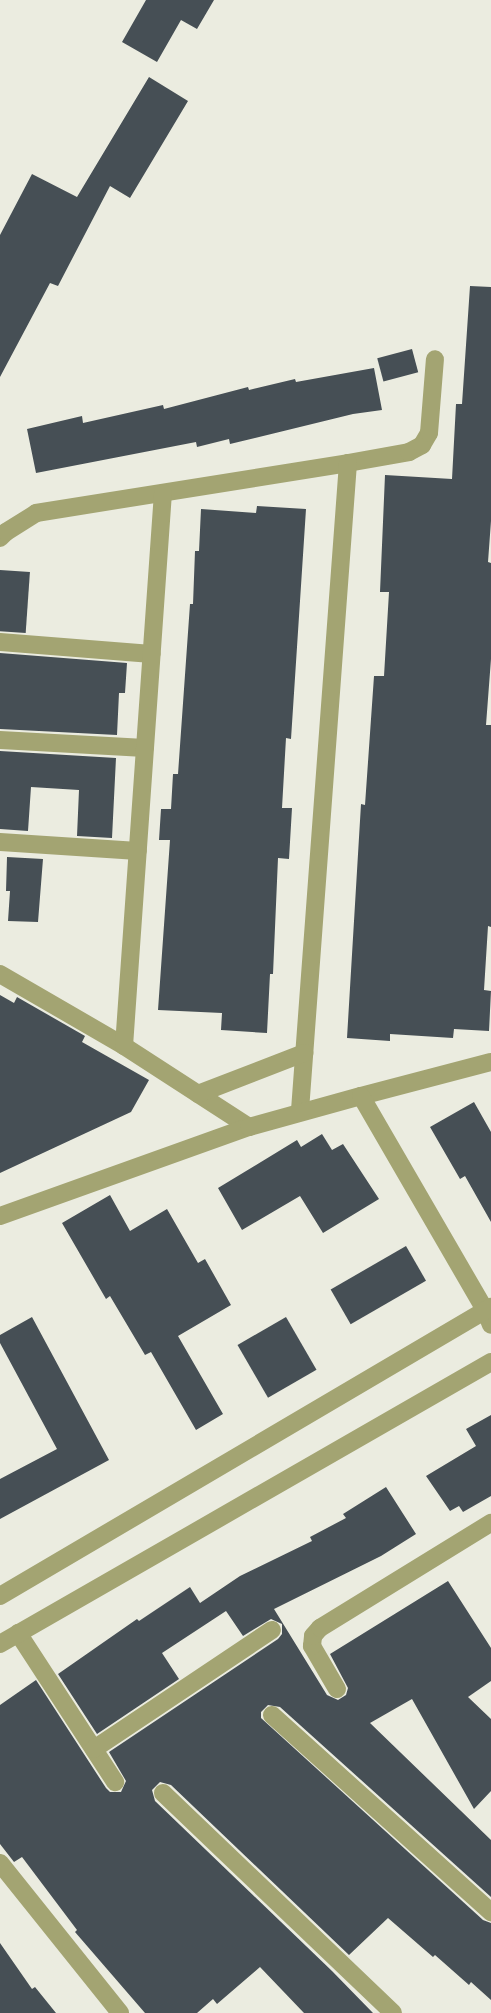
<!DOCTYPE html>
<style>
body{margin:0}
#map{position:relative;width:491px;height:2013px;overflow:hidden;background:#ebece0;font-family:Georgia,serif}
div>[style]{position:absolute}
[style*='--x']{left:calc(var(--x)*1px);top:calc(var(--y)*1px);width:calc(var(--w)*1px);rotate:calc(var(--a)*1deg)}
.building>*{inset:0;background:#464f55;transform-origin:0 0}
.minor>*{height:18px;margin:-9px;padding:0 9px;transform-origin:9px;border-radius:9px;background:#a3a472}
span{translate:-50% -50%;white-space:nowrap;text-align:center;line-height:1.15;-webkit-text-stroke:6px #fff;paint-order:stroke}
</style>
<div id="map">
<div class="building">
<div style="clip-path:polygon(146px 0,214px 0,197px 29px,181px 20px,157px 62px,122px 42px)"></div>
<div style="clip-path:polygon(149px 77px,188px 101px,130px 198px,110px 186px,58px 286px,50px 283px,0 377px,0 235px,32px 174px,77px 197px)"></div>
<div style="clip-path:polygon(470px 286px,491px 287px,491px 521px,488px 562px,491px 563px,491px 659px,486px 725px,491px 725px,491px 927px,488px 926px,484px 990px,491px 991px,489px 1031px,454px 1029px,453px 1038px,390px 1034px,390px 1041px,347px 1038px,361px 804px,365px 805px,374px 676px,384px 676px,389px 592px,380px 592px,385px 475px,452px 479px,456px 404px,462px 404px)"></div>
<div style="left:412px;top:349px;width:24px;height:36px;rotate:75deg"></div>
<div style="clip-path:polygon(374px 368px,382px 410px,353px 414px,230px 444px,229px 439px,197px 447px,196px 442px,36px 473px,27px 429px,82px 416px,83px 423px,163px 405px,164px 409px,248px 387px,249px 390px,295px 379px,296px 382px)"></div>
<div style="clip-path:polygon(257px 506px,306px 509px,291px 739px,286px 738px,282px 808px,292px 808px,289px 859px,278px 858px,273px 974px,270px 974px,267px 1033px,221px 1030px,222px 1013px,158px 1010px,170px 840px,159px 840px,161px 809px,171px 809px,173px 774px,178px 774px,190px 604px,193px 604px,195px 551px,199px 551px,201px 509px,256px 513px)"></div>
<div style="left:0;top:570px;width:30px;height:61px;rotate:4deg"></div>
<div style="clip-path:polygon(0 653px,127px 663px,125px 693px,119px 693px,117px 735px,0 729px)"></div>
<div style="clip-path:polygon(0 751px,116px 758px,112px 838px,77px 836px,79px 790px,31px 787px,28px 831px,0 829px)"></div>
<div style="clip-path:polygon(7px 857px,43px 859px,38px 922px,8px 921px,10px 891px,6px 891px)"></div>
<div style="clip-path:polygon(0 995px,14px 1003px,17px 997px,85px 1036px,82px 1042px,149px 1080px,131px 1112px,0 1173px)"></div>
<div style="clip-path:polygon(474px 1102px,491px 1132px,491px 1222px,465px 1176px,460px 1179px,430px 1127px)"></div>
<div style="clip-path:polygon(322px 1134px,332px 1150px,343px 1144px,379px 1199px,323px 1233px,300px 1196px,242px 1230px,218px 1188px,297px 1140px,301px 1147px)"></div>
<div style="clip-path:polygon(110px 1195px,130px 1231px,167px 1209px,198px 1263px,205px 1259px,231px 1305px,178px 1336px,223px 1414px,196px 1430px,151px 1352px,145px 1355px,110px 1296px,106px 1299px,62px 1223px)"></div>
<div style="left:406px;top:1246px;width:40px;height:87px;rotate:60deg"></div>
<div style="clip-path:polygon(32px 1317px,109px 1460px,0 1519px,0 1479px,57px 1449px,0 1343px,0 1335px)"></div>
<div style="left:286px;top:1317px;width:61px;height:56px;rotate:60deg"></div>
<div style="clip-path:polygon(491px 1415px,491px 1496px,463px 1512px,459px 1506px,450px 1511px,426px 1476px,476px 1446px,466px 1429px)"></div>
<div style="clip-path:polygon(386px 1487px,416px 1534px,381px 1556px,274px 1609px,327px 1695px,338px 1700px,346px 1695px,348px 1688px,330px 1654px,448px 1581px,491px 1648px,491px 1681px,468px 1697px,491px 1719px,491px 1791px,474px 1809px,412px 1699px,370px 1723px,491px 1840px,491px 1897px,280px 1707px,268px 1705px,261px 1712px,261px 1718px,483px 1920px,491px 1923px,491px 2000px,471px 1982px,469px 1985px,435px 1955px,433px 1957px,388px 1918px,349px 1955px,171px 1785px,160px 1782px,152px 1790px,155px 1801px,332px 1971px,373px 2013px,304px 2013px,260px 1967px,217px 2004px,213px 1999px,197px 2013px,145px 2013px,75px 1932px,77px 1930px,22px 1857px,14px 1862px,0 1844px,0 1705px,36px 1680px,106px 1788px,110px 1792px,121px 1792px,126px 1781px,109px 1752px,278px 1639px,282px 1634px,282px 1624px,271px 1619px,243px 1636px,226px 1611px,162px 1653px,179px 1679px,97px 1734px,58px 1674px,137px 1619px,139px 1621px,190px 1587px,200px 1603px,240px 1576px,312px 1541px,310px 1537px,346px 1518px,343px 1514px)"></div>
<div style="clip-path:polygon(0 1943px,32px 1989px,35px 1987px,56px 2013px,0 2013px)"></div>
</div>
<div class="minor">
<div style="--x:348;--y:463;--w:62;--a:-10.2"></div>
<div style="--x:409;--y:452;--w:15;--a:-28"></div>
<div style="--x:422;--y:445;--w:14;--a:-60"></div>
<div style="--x:429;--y:433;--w:74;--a:-85.4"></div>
<div style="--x:0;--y:538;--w:8;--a:-45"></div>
<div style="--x:6;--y:532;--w:36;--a:-32"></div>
<div style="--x:36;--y:513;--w:316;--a:-9.1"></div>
<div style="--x:348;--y:463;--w:650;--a:94.24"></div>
<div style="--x:0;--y:642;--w:152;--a:4.5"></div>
<div style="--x:0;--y:740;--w:145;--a:3.2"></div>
<div style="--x:0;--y:842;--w:138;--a:3.7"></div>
<div style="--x:0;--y:974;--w:143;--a:30.1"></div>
<div style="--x:124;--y:1046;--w:149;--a:32.9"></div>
<div style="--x:124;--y:1046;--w:554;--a:-85.97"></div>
<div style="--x:198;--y:1094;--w:114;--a:-21.1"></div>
<div style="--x:361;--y:1096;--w:134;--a:-14.7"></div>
<div style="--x:0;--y:1216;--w:264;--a:-19.7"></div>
<div style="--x:249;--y:1127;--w:116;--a:-15.5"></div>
<div style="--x:361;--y:1096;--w:247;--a:59.9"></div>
<div style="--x:485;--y:1310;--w:16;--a:68"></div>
<div style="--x:0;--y:1596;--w:570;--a:-30.48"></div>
<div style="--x:18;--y:1633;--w:178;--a:56.9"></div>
<div style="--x:0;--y:1644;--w:566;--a:-29.87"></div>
<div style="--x:337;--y:1689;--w:50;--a:-120.2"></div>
<div style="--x:312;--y:1646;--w:10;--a:-84"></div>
<div style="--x:313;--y:1636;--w:11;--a:-49"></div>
<div style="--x:320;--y:1628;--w:201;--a:-31.6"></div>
<div style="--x:272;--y:1715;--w:295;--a:42"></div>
<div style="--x:94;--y:1749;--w:214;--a:-33.8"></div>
<div style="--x:163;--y:1793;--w:318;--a:43.7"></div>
<div style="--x:0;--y:1863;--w:192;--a:51.3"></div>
</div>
</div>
